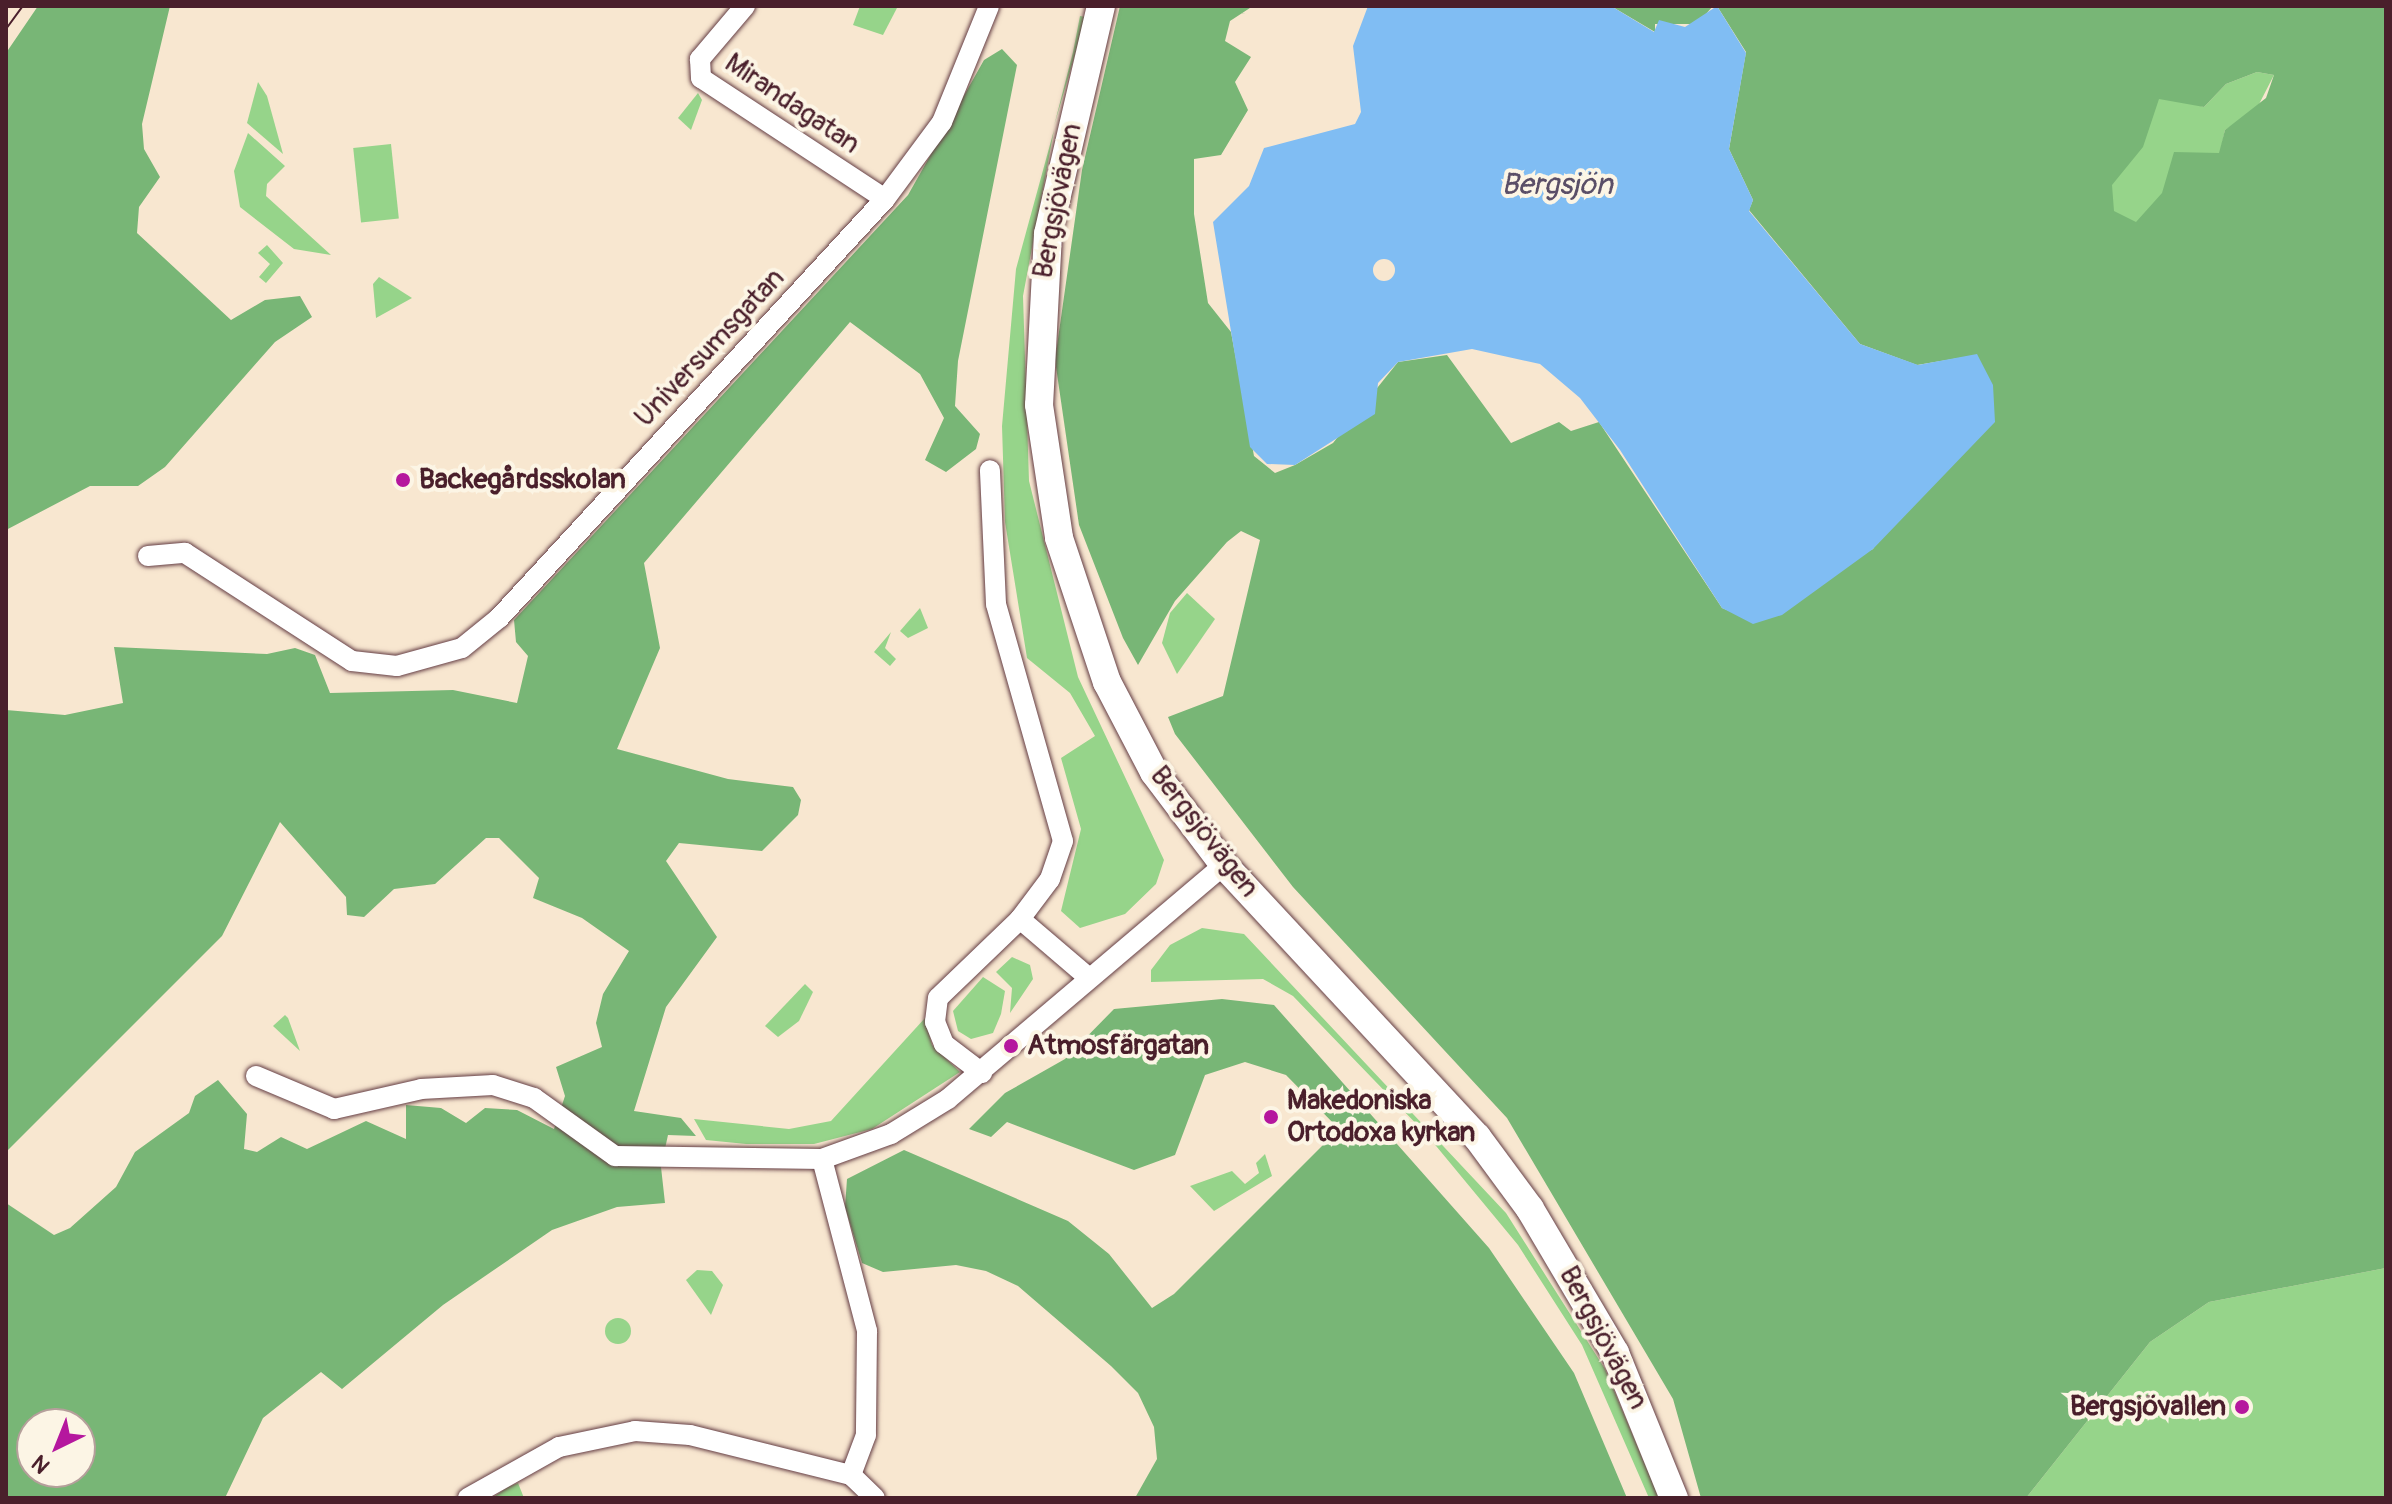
<!DOCTYPE html>
<meta charset="utf-8">
<style>
body{margin:0}
#map{position:relative;width:2392px;height:1504px;overflow:hidden;background:#f8e7d0;font-family:Pangolin,sans-serif}
div>[style]{position:absolute}
[style*='--x']{left:calc(var(--x)*1px);top:calc(var(--y)*1px);width:calc(var(--w)*1px);rotate:calc(var(--a)*1deg)}
.green>*{inset:0;background:#96d48a;transform-origin:0 0}
.round{border-radius:50%}
.forest>*{inset:0;background:#78b676}
.water>*{inset:0;background:#80bdf3}
.pier>*{inset:0;background:#f8e7d0}
.roads{filter:drop-shadow(0 0 2px #643d44) drop-shadow(0 0 2px #643d44)}
.street>*{height:20px;margin:-10px;padding:0 10px;transform-origin:10px;border-radius:10px;background:#fff}
.secondary>*{height:28px;margin:-14px;padding:0 14px;transform-origin:14px;border-radius:14px;background:#fff}
.tram>*{height:2px;margin:-1px;padding:0 1px;transform-origin:1px;border-radius:1px;background:#4a1f2b}
.dots>*{width:22px;height:22px;translate:-50% -50%;box-sizing:border-box;border:4px solid #fcf5e5;border-radius:50%}
span{translate:-50% -50%;white-space:nowrap;text-align:center;line-height:1.15;-webkit-text-stroke:8px #fcf5e5;paint-order:stroke}
.street-label{font-size:28px;color:#4a1f2b}
.poi-label{font-size:28px;color:#4a1f2b;font-weight:700}
.left{translate:0 -50%;text-align:left}
.right{translate:-100% -50%;text-align:right}
.water-label{font-size:30px;color:#5a4e67;font-style:italic}
.frame{position:absolute;inset:0;border:8px solid #4a1f2b;pointer-events:none}
.north{position:absolute;left:16px;top:1408px;width:80px;height:80px;box-sizing:border-box;background:#fcf5e5;border:2px solid #b59f9b;border-radius:50%;rotate:223deg;font-size:22px;font-weight:700;line-height:32px;text-align:center;color:#4a1f2b}
.north::after{content:'';display:block;margin:auto;width:28px;height:36px;background:#b5179e;clip-path:polygon(50% 0,100% 100%,50% 72%,0 100%)}
</style>
<div id="map">
<div class="green">
<div style="clip-path:polygon(860px 6px,898px 6px,883px 35px,853px 25px)"></div>
<div style="clip-path:polygon(1080px 16px,1086px 17px,1054px 126px,1073px 52px)"></div>
<div style="clip-path:polygon(2073px 64px,2204px 107px,2226px 84px,2257px 72px,2274px 75px,2256px 110px,2225px 130px,2220px 153px,2014px 349px)"></div>
<div style="clip-path:polygon(258px 82px,267px 96px,283px 154px,247px 123px)"></div>
<div style="clip-path:polygon(698px 93px,702px 100px,691px 130px,678px 118px)"></div>
<div style="clip-path:polygon(1054px 130px,1023px 296px,1029px 481px,1078px 677px,1164px 860px,1156px 884px,1125px 914px,1080px 928px,1061px 911px,1081px 829px,1061px 758px,1095px 736px,1070px 693px,1027px 658px,1005px 522px,1002px 426px,1016px 269px)"></div>
<div style="clip-path:polygon(248px 133px,285px 166px,267px 184px,266px 196px,331px 255px,294px 249px,240px 207px,234px 171px)"></div>
<div style="left:391px;top:144px;width:75px;height:38px;rotate:84deg"></div>
<div style="clip-path:polygon(267px 245px,283px 263px,266px 283px,259px 277px,270px 264px,258px 253px)"></div>
<div style="clip-path:polygon(379px 277px,412px 298px,376px 318px,373px 284px)"></div>
<div style="clip-path:polygon(1187px 593px,1215px 619px,1177px 674px,1162px 643px,1170px 613px)"></div>
<div style="clip-path:polygon(920px 608px,928px 628px,908px 638px,900px 631px)"></div>
<div style="clip-path:polygon(891px 632px,885px 648px,896px 659px,890px 666px,874px 652px)"></div>
<div style="clip-path:polygon(1202px 928px,1244px 934px,1506px 1213px,1605px 1369px,1659px 1498px,1649px 1498px,1582px 1345px,1518px 1245px,1427px 1135px,1293px 996px,1263px 979px,1151px 982px,1151px 970px,1170px 945px)"></div>
<div style="clip-path:polygon(1012px 957px,1030px 965px,1033px 979px,1010px 1013px,1012px 988px,996px 972px)"></div>
<div style="clip-path:polygon(983px 977px,1005px 991px,1001px 1014px,993px 1033px,971px 1039px,958px 1031px,953px 1011px)"></div>
<div style="clip-path:polygon(805px 984px,813px 992px,799px 1021px,778px 1037px,765px 1026px)"></div>
<div style="clip-path:polygon(285px 1015px,288px 1018px,300px 1051px,273px 1026px)"></div>
<div style="clip-path:polygon(925px 1018px,932px 1045px,960px 1072px,872px 1129px,814px 1144px,746px 1144px,706px 1140px,694px 1119px,789px 1129px,831px 1121px)"></div>
<div style="clip-path:polygon(1265px 1154px,1272px 1176px,1214px 1211px,1190px 1186px,1232px 1171px,1245px 1184px,1259px 1173px,1256px 1163px)"></div>
<div style="clip-path:polygon(2386px 1268px,2386px 1498px,2026px 1498px,2150px 1342px,2209px 1302px)"></div>
<div style="clip-path:polygon(697px 1270px,712px 1271px,723px 1285px,711px 1315px,686px 1280px)"></div>
<div class="round" style="left:605px;top:1318px;width:26px;height:26px"></div>
<div style="clip-path:polygon(518px 1483px,524px 1498px,492px 1498px,508px 1487px)"></div>
</div>
<div class="forest">
<div style="clip-path:polygon(38px 6px,170px 6px,142px 124px,144px 149px,160px 177px,139px 207px,137px 233px,231px 320px,265px 300px,300px 296px,312px 317px,275px 342px,165px 467px,138px 486px,90px 486px,6px 530px,6px 53px)"></div>
<div style="clip-path:polygon(evenodd,1120px 6px,1253px 6px,1230px 21px,1225px 41px,1251px 57px,1235px 82px,1248px 110px,1221px 155px,1194px 159px,1194px 214px,1208px 303px,1231px 332px,1254px 456px,1275px 473px,1295px 465px,1333px 443px,1398px 362px,1447px 355px,1511px 443px,1559px 422px,1571px 431px,1599px 422px,1722px 608px,1737px 614px,1873px 549px,1977px 355px,1917px 365px,1860px 344px,1749px 210px,1753px 200px,1729px 149px,1746px 52px,1717px 6px,2386px 6px,2386px 1268px,2209px 1302px,2150px 1342px,2026px 1498px,1701px 1498px,1673px 1399px,1507px 1118px,1293px 887px,1175px 734px,1168px 717px,1223px 696px,1260px 540px,1241px 531px,1227px 542px,1175px 601px,1138px 665px,1123px 638px,1079px 525px,1055px 360px,1082px 170px,1120px 6px,2257px 72px,2274px 75px,2266px 98px,2225px 130px,2219px 153px,2174px 152px,2162px 193px,2136px 222px,2114px 211px,2112px 185px,2143px 147px,2159px 99px,2204px 107px,2226px 84px,2257px 72px)"></div>
<div style="clip-path:polygon(1611px 6px,1713px 6px,1697px 24px,1655px 24px,1655px 32px)"></div>
<div style="clip-path:polygon(evenodd,1002px 49px,1017px 65px,958px 361px,955px 406px,980px 434px,976px 449px,946px 472px,925px 460px,944px 418px,920px 374px,850px 322px,644px 563px,660px 648px,617px 749px,728px 779px,793px 787px,801px 800px,798px 815px,762px 851px,679px 843px,666px 861px,717px 937px,666px 1007px,634px 1111px,681px 1118px,696px 1136px,668px 1135px,661px 1167px,665px 1203px,617px 1207px,552px 1230px,443px 1305px,342px 1389px,321px 1372px,263px 1418px,225px 1498px,6px 1498px,6px 1203px,54px 1235px,70px 1228px,116px 1187px,135px 1152px,189px 1113px,195px 1096px,218px 1080px,247px 1114px,244px 1149px,257px 1152px,281px 1137px,307px 1149px,366px 1121px,406px 1139px,406px 1105px,441px 1108px,466px 1123px,485px 1108px,517px 1110px,554px 1129px,565px 1096px,556px 1067px,602px 1047px,596px 1023px,603px 994px,629px 951px,582px 918px,533px 898px,539px 878px,499px 838px,486px 838px,435px 884px,394px 889px,364px 917px,347px 915px,346px 897px,280px 822px,222px 936px,6px 1152px,6px 710px,65px 715px,123px 703px,114px 647px,267px 654px,295px 648px,315px 655px,330px 693px,453px 690px,517px 703px,528px 656px,516px 642px,514px 620px,908px 195px,984px 60px,1002px 49px,32px 1424px,80px 1424px,80px 1472px,32px 1472px,32px 1424px)"></div>
<div style="clip-path:polygon(1222px 999px,1274px 1005px,1489px 1248px,1574px 1373px,1627px 1498px,1135px 1498px,1157px 1459px,1154px 1427px,1138px 1393px,1111px 1366px,1018px 1286px,986px 1271px,956px 1265px,883px 1272px,862px 1263px,845px 1207px,847px 1179px,904px 1150px,1068px 1221px,1109px 1254px,1152px 1308px,1174px 1294px,1339px 1129px,1286px 1075px,1245px 1062px,1205px 1075px,1175px 1155px,1134px 1170px,1007px 1122px,991px 1137px,969px 1129px,1005px 1093px,1065px 1059px,1114px 1009px)"></div>
</div>
<div class="water">
<div style="clip-path:polygon(1368px 6px,1611px 6px,1654px 32px,1659px 20px,1685px 27px,1717px 6px,1746px 53px,1729px 149px,1753px 200px,1749px 211px,1860px 344px,1918px 365px,1977px 354px,1993px 385px,1995px 422px,1873px 549px,1782px 615px,1753px 624px,1722px 608px,1620px 450px,1580px 398px,1540px 364px,1472px 349px,1398px 362px,1378px 383px,1375px 414px,1295px 465px,1267px 464px,1250px 447px,1213px 222px,1249px 186px,1264px 148px,1355px 124px,1361px 112px,1353px 46px)"></div>
</div>
<div class="pier">
<div class="round" style="left:1373px;top:259px;width:22px;height:22px"></div>
</div>
<div class="roads">
<div class="street">
<div style="--x:745;--y:6;--w:70;--a:130.3"></div>
<div style="--x:700;--y:59;--w:19;--a:87"></div>
<div style="--x:701;--y:78;--w:220;--a:33.3"></div>
<div style="--x:148;--y:556;--w:37;--a:-5"></div>
<div style="--x:185;--y:553;--w:199;--a:32.9"></div>
<div style="--x:352;--y:661;--w:45;--a:6.3"></div>
<div style="--x:397;--y:666;--w:67;--a:-15.5"></div>
<div style="--x:462;--y:648;--w:48;--a:-39"></div>
<div style="--x:499;--y:618;--w:570;--a:-47.35"></div>
<div style="--x:885;--y:199;--w:96;--a:-53.5"></div>
<div style="--x:942;--y:122;--w:125;--a:-67.9"></div>
<div style="--x:1020;--y:919;--w:91;--a:40.5"></div>
<div style="--x:982;--y:1073;--w:48;--a:-142.7"></div>
<div style="--x:944;--y:1044;--w:24;--a:-112"></div>
<div style="--x:935;--y:1022;--w:24;--a:-83"></div>
<div style="--x:938;--y:998;--w:114;--a:-43.9"></div>
<div style="--x:1020;--y:919;--w:50;--a:-53.1"></div>
<div style="--x:1050;--y:879;--w:40;--a:-71.1"></div>
<div style="--x:1063;--y:841;--w:246;--a:-105.8"></div>
<div style="--x:996;--y:604;--w:134;--a:-92.6"></div>
<div style="--x:256;--y:1076;--w:85;--a:22.9"></div>
<div style="--x:334;--y:1109;--w:89;--a:-12.9"></div>
<div style="--x:421;--y:1089;--w:72;--a:-3.2"></div>
<div style="--x:493;--y:1085;--w:43;--a:17.6"></div>
<div style="--x:534;--y:1098;--w:100;--a:35.6"></div>
<div style="--x:615;--y:1156;--w:207;--a:0.8"></div>
<div style="--x:822;--y:1159;--w:73;--a:-19.9"></div>
<div style="--x:891;--y:1134;--w:67;--a:-31.6"></div>
<div style="--x:948;--y:1099;--w:362;--a:-40.3"></div>
<div style="--x:822;--y:1159;--w:178;--a:75.3"></div>
<div style="--x:867;--y:1331;--w:104;--a:90.6"></div>
<div style="--x:866;--y:1435;--w:43;--a:110.6"></div>
<div style="--x:851;--y:1475;--w:33;--a:44"></div>
<div style="--x:468;--y:1498;--w:104;--a:-29.3"></div>
<div style="--x:559;--y:1447;--w:78;--a:-11.9"></div>
<div style="--x:635;--y:1431;--w:55;--a:4.2"></div>
<div style="--x:690;--y:1435;--w:166;--a:14"></div>
</div>
<div class="secondary">
<div style="--x:1101;--y:6;--w:234;--a:103.1"></div>
<div style="--x:1048;--y:234;--w:171;--a:93"></div>
<div style="--x:1039;--y:405;--w:134;--a:81.4"></div>
<div style="--x:1059;--y:538;--w:152;--a:71.6"></div>
<div style="--x:1107;--y:682;--w:102;--a:62.4"></div>
<div style="--x:1154;--y:772;--w:116;--a:53"></div>
<div style="--x:1224;--y:865;--w:371;--a:47.1"></div>
<div style="--x:1477;--y:1137;--w:89;--a:53.6"></div>
<div style="--x:1530;--y:1209;--w:167;--a:59.4"></div>
<div style="--x:1615;--y:1353;--w:157;--a:67.9"></div>
</div>
</div>
<div class="tram">
<div style="--x:6;--y:29;--w:29;--a:-54"></div>
</div>
<div class="dots">
<div style="left:403px;top:480px;background:#b5179e"></div>
<div style="left:1011px;top:1046px;background:#b5179e"></div>
<div style="left:1271px;top:1117px;background:#b5179e"></div>
<div style="left:2242px;top:1407px;background:#b5179e"></div>
</div>
<div class="street-label">
<span style="left:792px;top:104px;rotate:34deg">Mirandagatan</span>
<span style="left:1058px;top:201px;rotate:-79deg">Bergsjövägen</span>
<span style="left:710px;top:348px;rotate:-47deg">Universumsgatan</span>
<span style="left:1204px;top:832px;rotate:52deg">Bergsjövägen</span>
<span style="left:1603px;top:1338px;rotate:62deg">Bergsjövägen</span>
</div>
<div class="poi-label">
<span class="left" style="left:419px;top:480px">Backegårdsskolan</span>
<span class="left" style="left:1027px;top:1046px">Atmosfärgatan</span>
<span class="left" style="left:1287px;top:1117px">Makedoniska<br>Ortodoxa kyrkan</span>
<span class="right" style="left:2226px;top:1407px">Bergsjövallen</span>
</div>
<div class="water-label">
<span style="left:1557px;top:185px">Bergsjön</span>
</div>
<div class="frame"></div>
<div class="north">N</div>
</div>
